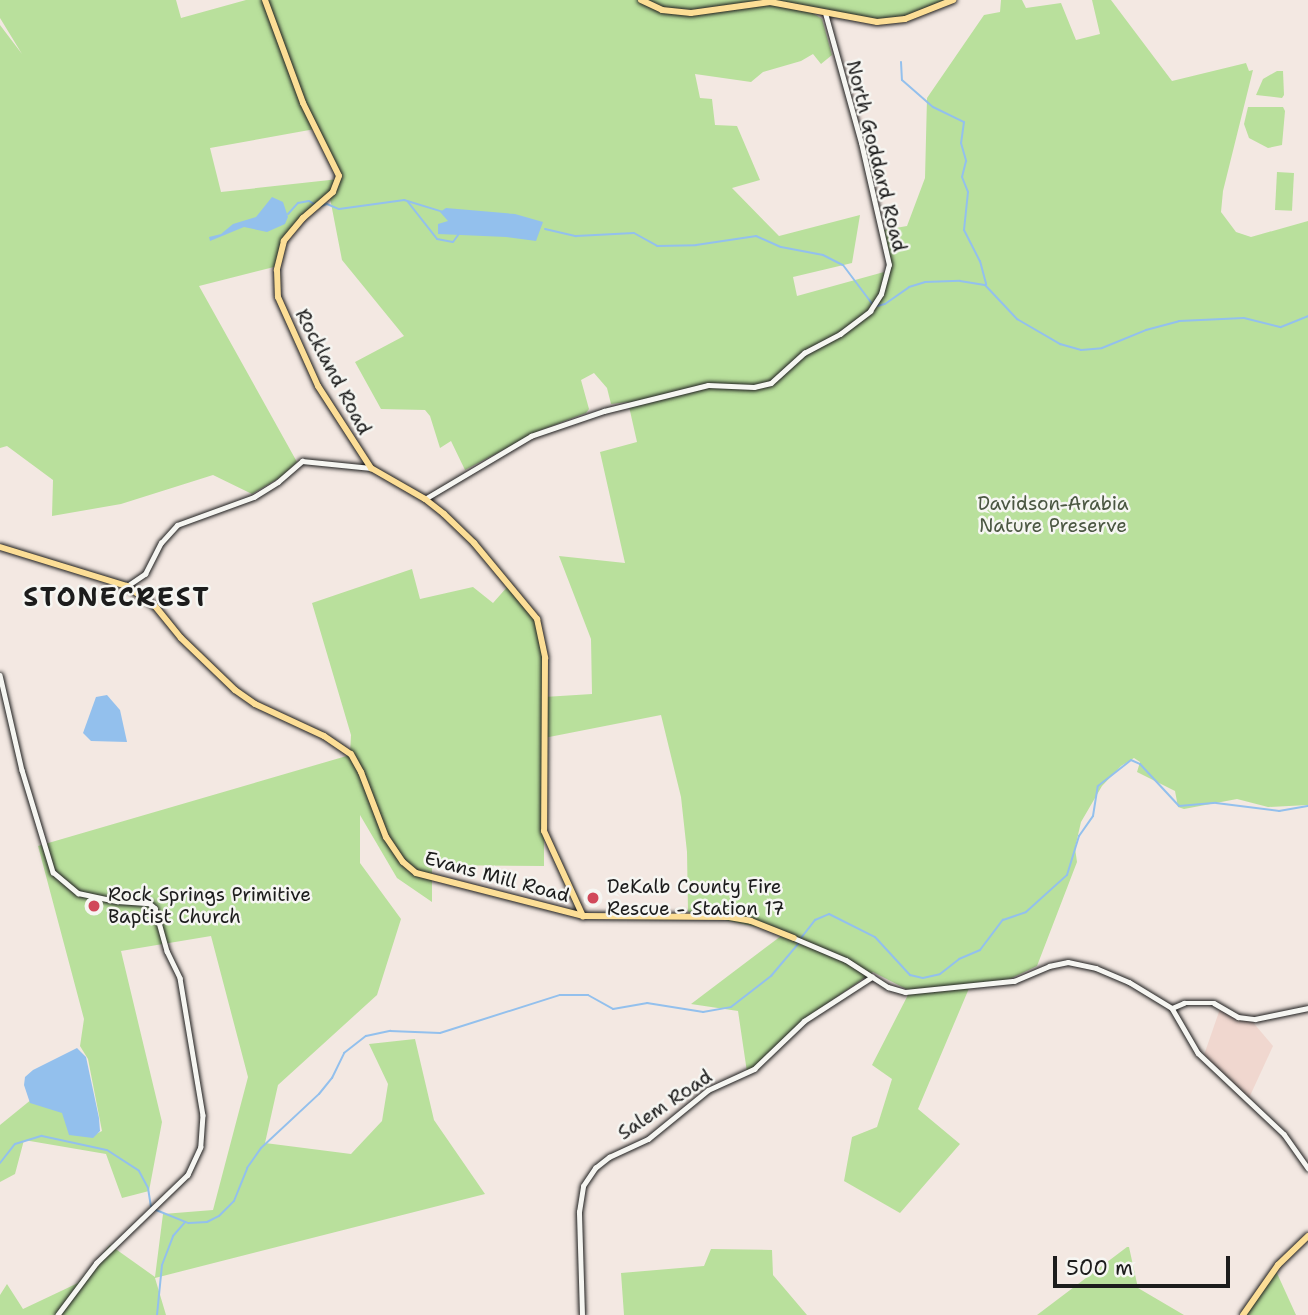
<!DOCTYPE html>
<style>
body{margin:0}
#map{position:relative;width:1308px;height:1315px;overflow:hidden;background:#f3e8e2;font-family:"Shantell Sans",sans-serif}
div>[style]{position:absolute}
[style*='--x']{left:calc(var(--x)*1px);top:calc(var(--y)*1px);width:calc(var(--w)*1px);rotate:calc(var(--a)*1deg)}
.built>*{inset:0;background:#f0d7cf}
.green>*{inset:0;background:#b9e09c;transform-origin:0 0}
.water>*{inset:0;background:#93c0ed}
.stream>*{height:2px;margin:-1px;padding:0 1px;transform-origin:1px;border-radius:1px;background:#93c0ed}
.roads{filter:drop-shadow(0 0 2px #1c1c1c) drop-shadow(0 0 2px #1c1c1c)}
.minor>*{height:4.5px;margin:-2.25px;padding:0 2.25px;transform-origin:2.25px;border-radius:2.25px;background:#f6f6f2}
.major>*{height:6px;margin:-3px;padding:0 3px;transform-origin:3px;border-radius:3px;background:#fcde96}
.dots>*{width:19px;height:19px;translate:-50% -50%;box-sizing:border-box;border:4px solid #f6f6f2;border-radius:50%}
span{translate:-50% -50%;white-space:nowrap;text-align:center;line-height:1.15;-webkit-text-stroke:5px #f6f6f2;paint-order:stroke}
.street-label{font-size:19px;color:#1c1c1c}
.park-label{font-size:19px;color:#4b5742}
.poi-label{font-size:19px;color:#1c1c1c}
.left{translate:0 -50%;text-align:left}
.district-label{font-size:26px;color:#1c1c1c;font-weight:700;letter-spacing:2px}
.scale{position:absolute;left:1053px;top:1256px;width:177px;height:32px;box-sizing:border-box;border:4px solid #1c1c1c;border-top:0;padding-left:9px;font-size:21px;line-height:24px;white-space:nowrap;color:#1c1c1c;-webkit-text-stroke:5px #f6f6f2;paint-order:stroke}
</style>
<div id="map">
<div class="built">
<div style="clip-path:polygon(1221px 1006px,1251px 1020px,1273px 1046px,1249px 1098px,1204px 1055px)"></div>
</div>
<div class="green">
<div style="clip-path:polygon(evenodd,0 0,176px 0,181px 18px,246px 0,953px 0,924px 13px,882px 21px,815px 9px,813px 13px,822px 19px,832px 55px,821px 64px,813px 54px,801px 61px,763px 72px,751px 82px,695px 74px,700px 98px,712px 99px,715px 125px,737px 126px,760px 180px,732px 188px,779px 236px,860px 215px,852px 263px,793px 277px,797px 296px,884px 272px,884px 276px,888px 275px,891px 264px,884px 230px,907px 226px,925px 178px,927px 98px,984px 15px,1000px 12px,1001px 0,1022px 0,1026px 8px,1061px 3px,1076px 40px,1100px 34px,1092px 0,1111px 0,1172px 81px,1246px 63px,1249px 71px,1253px 70px,1223px 191px,1221px 212px,1236px 232px,1251px 237px,1308px 221px,1308px 805px,1268px 807px,1237px 799px,1184px 809px,1178px 807px,1175px 791px,1137px 772px,1140px 762px,1134px 758px,1121px 766px,1102px 786px,1081px 822px,1075px 848px,1077px 862px,1037px 966px,997px 985px,970px 986px,918px 1109px,960px 1144px,900px 1213px,844px 1181px,852px 1137px,877px 1127px,892px 1079px,872px 1065px,910px 991px,873px 972px,806px 1018px,776px 1050px,747px 1072px,738px 1011px,691px 1004px,785px 933px,688px 912px,687px 852px,681px 797px,661px 715px,544px 738px,544px 866px,432px 865px,432px 902px,397px 878px,360px 815px,360px 863px,401px 919px,377px 995px,278px 1085px,265px 1143px,351px 1154px,382px 1121px,388px 1084px,369px 1044px,415px 1039px,434px 1120px,485px 1194px,155px 1278px,166px 1315px,0 1315px,0 1295px,7px 1284px,23px 1309px,78px 1283px,110px 1245px,155px 1277px,163px 1214px,213px 1210px,248px 1077px,211px 936px,121px 951px,162px 1122px,149px 1191px,122px 1198px,106px 1154px,24px 1140px,15px 1174px,0 1182px,0 1125px,32px 1099px,58px 1103px,96px 1134px,102px 1131px,88px 1059px,80px 1046px,84px 1019px,38px 846px,350px 755px,351px 735px,312px 603px,412px 569px,420px 599px,473px 587px,493px 603px,508px 586px,528px 603px,537px 617px,543px 637px,544px 697px,592px 694px,591px 639px,559px 556px,625px 563px,600px 452px,637px 442px,628px 402px,611px 404px,607px 388px,594px 373px,581px 380px,589px 409px,586px 413px,541px 430px,465px 470px,451px 441px,440px 448px,430px 416px,425px 410px,381px 409px,355px 362px,404px 336px,342px 260px,329px 193px,283px 238px,274px 267px,199px 286px,297px 462px,281px 477px,252px 494px,213px 475px,121px 504px,52px 516px,53px 480px,7px 446px,0 448px,0 25px,22px 54px,0 18px,0 0,315px 129px,339px 179px,221px 192px,210px 148px,315px 129px)"></div>
<div style="clip-path:polygon(1277px 71px,1283px 71px,1284px 95px,1282px 98px,1256px 95px,1263px 79px)"></div>
<div style="clip-path:polygon(1248px 107px,1283px 107px,1285px 111px,1282px 145px,1268px 148px,1249px 138px,1244px 124px)"></div>
<div style="left:1277px;top:172px;width:17px;height:38px;rotate:3deg"></div>
<div style="clip-path:polygon(1127px 1247px,1129px 1247px,1138px 1288px,1184px 1315px,1037px 1315px)"></div>
<div style="clip-path:polygon(711px 1249px,772px 1250px,773px 1275px,807px 1315px,624px 1315px,621px 1273px,704px 1266px)"></div>
<div style="clip-path:polygon(1276px 1271px,1296px 1315px,1240px 1315px)"></div>
</div>
<div class="water">
<div style="clip-path:polygon(272px 197px,283px 202px,288px 217px,285px 224px,267px 232px,244px 227px,210px 241px,209px 237px,221px 234px,233px 224px,256px 217px)"></div>
<div style="clip-path:polygon(446px 208px,515px 214px,543px 222px,536px 241px,506px 237px,438px 234px,438px 224px,448px 221px,440px 212px)"></div>
<div style="clip-path:polygon(107px 695px,120px 710px,127px 742px,91px 741px,83px 733px,96px 697px)"></div>
<div style="clip-path:polygon(77px 1048px,86px 1057px,99px 1118px,100px 1131px,93px 1138px,69px 1135px,62px 1113px,30px 1103px,24px 1085px,25px 1077px,33px 1070px)"></div>
</div>
<div class="stream">
<div style="--x:901;--y:62;--w:18;--a:87"></div>
<div style="--x:902;--y:80;--w:41;--a:41.1"></div>
<div style="--x:933;--y:107;--w:34;--a:26"></div>
<div style="--x:964;--y:122;--w:21;--a:98"></div>
<div style="--x:961;--y:143;--w:19;--a:74"></div>
<div style="--x:966;--y:161;--w:16;--a:104"></div>
<div style="--x:962;--y:177;--w:16;--a:68"></div>
<div style="--x:968;--y:192;--w:38;--a:96"></div>
<div style="--x:964;--y:230;--w:35;--a:63"></div>
<div style="--x:980;--y:261;--w:24;--a:75"></div>
<div style="--x:408;--y:202;--w:47;--a:51.9"></div>
<div style="--x:437;--y:239;--w:16;--a:11"></div>
<div style="--x:453;--y:242;--w:9;--a:-54"></div>
<div style="--x:321;--y:206;--w:6;--a:-18"></div>
<div style="--x:327;--y:204;--w:13;--a:23"></div>
<div style="--x:339;--y:209;--w:66;--a:-7.9"></div>
<div style="--x:404;--y:200;--w:39;--a:17"></div>
<div style="--x:288;--y:214;--w:15;--a:-48"></div>
<div style="--x:298;--y:203;--w:11;--a:-10"></div>
<div style="--x:309;--y:201;--w:6;--a:31"></div>
<div style="--x:545;--y:229;--w:32;--a:13"></div>
<div style="--x:576;--y:236;--w:58;--a:-3"></div>
<div style="--x:634;--y:233;--w:26;--a:29"></div>
<div style="--x:657;--y:246;--w:39;--a:-1"></div>
<div style="--x:696;--y:245;--w:61;--a:-8.5"></div>
<div style="--x:756;--y:236;--w:27;--a:24"></div>
<div style="--x:781;--y:247;--w:43;--a:10.8"></div>
<div style="--x:823;--y:255;--w:22;--a:27"></div>
<div style="--x:843;--y:265;--w:50;--a:53.1"></div>
<div style="--x:877;--y:306;--w:8;--a:-14"></div>
<div style="--x:885;--y:304;--w:29;--a:-35"></div>
<div style="--x:909;--y:287;--w:17;--a:-17"></div>
<div style="--x:925;--y:282;--w:35;--a:-2"></div>
<div style="--x:960;--y:281;--w:25;--a:9"></div>
<div style="--x:985;--y:285;--w:47;--a:46.7"></div>
<div style="--x:1017;--y:319;--w:50;--a:30.2"></div>
<div style="--x:1060;--y:344;--w:22;--a:16"></div>
<div style="--x:1081;--y:350;--w:21;--a:-5"></div>
<div style="--x:1102;--y:348;--w:48;--a:-22.2"></div>
<div style="--x:1146;--y:330;--w:34;--a:-15"></div>
<div style="--x:1179;--y:321;--w:65;--a:-2.6"></div>
<div style="--x:1244;--y:318;--w:38;--a:14"></div>
<div style="--x:1281;--y:327;--w:29;--a:-22"></div>
<div style="--x:801;--y:938;--w:23;--a:-52"></div>
<div style="--x:815;--y:920;--w:15;--a:-23"></div>
<div style="--x:829;--y:914;--w:51;--a:26.6"></div>
<div style="--x:875;--y:937;--w:52;--a:47.4"></div>
<div style="--x:910;--y:975;--w:13;--a:13"></div>
<div style="--x:923;--y:978;--w:17;--a:-13"></div>
<div style="--x:940;--y:974;--w:24;--a:-38"></div>
<div style="--x:959;--y:959;--w:23;--a:-23"></div>
<div style="--x:980;--y:950;--w:38;--a:-53"></div>
<div style="--x:1003;--y:920;--w:24;--a:-19"></div>
<div style="--x:1026;--y:912;--w:55;--a:-42.1"></div>
<div style="--x:1067;--y:875;--w:41;--a:-72.9"></div>
<div style="--x:1079;--y:836;--w:24;--a:-55"></div>
<div style="--x:1093;--y:816;--w:30;--a:-81"></div>
<div style="--x:1098;--y:786;--w:42;--a:-38.2"></div>
<div style="--x:1131;--y:760;--w:10;--a:24"></div>
<div style="--x:1140;--y:764;--w:57;--a:47.1"></div>
<div style="--x:1179;--y:806;--w:37;--a:-5"></div>
<div style="--x:1216;--y:803;--w:64;--a:7.2"></div>
<div style="--x:1279;--y:811;--w:29;--a:-10"></div>
<div style="--x:0;--y:1163;--w:24;--a:-52"></div>
<div style="--x:15;--y:1144;--w:28;--a:-17"></div>
<div style="--x:42;--y:1136;--w:66;--a:12.2"></div>
<div style="--x:107;--y:1150;--w:38;--a:33"></div>
<div style="--x:139;--y:1171;--w:19;--a:62"></div>
<div style="--x:148;--y:1188;--w:18;--a:81"></div>
<div style="--x:151;--y:1206;--w:6;--a:39"></div>
<div style="--x:156;--y:1210;--w:35;--a:22"></div>
<div style="--x:189;--y:1223;--w:18;--a:-3"></div>
<div style="--x:207;--y:1222;--w:13;--a:-27"></div>
<div style="--x:219;--y:1216;--w:21;--a:-45"></div>
<div style="--x:234;--y:1201;--w:35;--a:-68"></div>
<div style="--x:247;--y:1168;--w:24;--a:-55"></div>
<div style="--x:261;--y:1148;--w:79;--a:-43"></div>
<div style="--x:319;--y:1094;--w:21;--a:-51"></div>
<div style="--x:332;--y:1078;--w:28;--a:-64"></div>
<div style="--x:344;--y:1053;--w:28;--a:-38"></div>
<div style="--x:366;--y:1036;--w:25;--a:-12"></div>
<div style="--x:390;--y:1031;--w:50;--a:2.3"></div>
<div style="--x:440;--y:1033;--w:126;--a:-17.6"></div>
<div style="--x:560;--y:995;--w:28;--a:0"></div>
<div style="--x:588;--y:995;--w:29;--a:29"></div>
<div style="--x:613;--y:1009;--w:35;--a:-10"></div>
<div style="--x:647;--y:1003;--w:57;--a:9.1"></div>
<div style="--x:703;--y:1012;--w:28;--a:-10"></div>
<div style="--x:731;--y:1007;--w:51;--a:-37.8"></div>
<div style="--x:771;--y:976;--w:43;--a:-49.7"></div>
<div style="--x:157;--y:1315;--w:50;--a:-84.3"></div>
<div style="--x:162;--y:1265;--w:31;--a:-69"></div>
<div style="--x:173;--y:1236;--w:18;--a:-49"></div>
</div>
<div class="roads">
<div class="minor">
<div style="--x:425;--y:499;--w:123;--a:-30.7"></div>
<div style="--x:531;--y:436;--w:77;--a:-18.9"></div>
<div style="--x:604;--y:411;--w:107;--a:-14"></div>
<div style="--x:708;--y:385;--w:46;--a:2.5"></div>
<div style="--x:754;--y:387;--w:17;--a:-13"></div>
<div style="--x:771;--y:383;--w:45;--a:-42.3"></div>
<div style="--x:804;--y:353;--w:41;--a:-27.8"></div>
<div style="--x:840;--y:334;--w:38;--a:-37"></div>
<div style="--x:870;--y:311;--w:20;--a:-57"></div>
<div style="--x:881;--y:294;--w:30;--a:-75"></div>
<div style="--x:889;--y:265;--w:125;--a:-102.9"></div>
<div style="--x:861;--y:143;--w:135;--a:-105.5"></div>
<div style="--x:127;--y:586;--w:22;--a:-34"></div>
<div style="--x:145;--y:574;--w:35;--a:-63"></div>
<div style="--x:161;--y:543;--w:24;--a:-48"></div>
<div style="--x:177;--y:525;--w:82;--a:-20"></div>
<div style="--x:254;--y:497;--w:28;--a:-32"></div>
<div style="--x:278;--y:482;--w:32;--a:-41"></div>
<div style="--x:302;--y:461;--w:69;--a:5.8"></div>
<div style="--x:0;--y:675;--w:98;--a:77"></div>
<div style="--x:22;--y:770;--w:107;--a:73.1"></div>
<div style="--x:53;--y:872;--w:33;--a:40"></div>
<div style="--x:78;--y:893;--w:40;--a:12"></div>
<div style="--x:117;--y:901;--w:32;--a:4"></div>
<div style="--x:149;--y:903;--w:8;--a:40"></div>
<div style="--x:155;--y:908;--w:45;--a:74.4"></div>
<div style="--x:167;--y:951;--w:30;--a:64"></div>
<div style="--x:180;--y:978;--w:139;--a:80.5"></div>
<div style="--x:203;--y:1115;--w:32;--a:94"></div>
<div style="--x:201;--y:1147;--w:31;--a:115"></div>
<div style="--x:188;--y:1175;--w:127;--a:136"></div>
<div style="--x:97;--y:1263;--w:65;--a:126.9"></div>
<div style="--x:794;--y:938;--w:56;--a:22.9"></div>
<div style="--x:846;--y:960;--w:50;--a:32.7"></div>
<div style="--x:888;--y:987;--w:18;--a:16"></div>
<div style="--x:905;--y:992;--w:110;--a:-5.8"></div>
<div style="--x:1014;--y:981;--w:38;--a:-23"></div>
<div style="--x:1049;--y:966;--w:19;--a:-12"></div>
<div style="--x:1068;--y:962;--w:29;--a:12"></div>
<div style="--x:1096;--y:968;--w:36;--a:23"></div>
<div style="--x:1129;--y:982;--w:50;--a:31.2"></div>
<div style="--x:1172;--y:1008;--w:52;--a:60"></div>
<div style="--x:1198;--y:1053;--w:118;--a:43.3"></div>
<div style="--x:1284;--y:1134;--w:42;--a:54.8"></div>
<div style="--x:1172;--y:1008;--w:13;--a:-23"></div>
<div style="--x:1184;--y:1003;--w:30;--a:0"></div>
<div style="--x:1214;--y:1003;--w:28;--a:30"></div>
<div style="--x:1238;--y:1017;--w:17;--a:7"></div>
<div style="--x:1255;--y:1019;--w:54;--a:-11.7"></div>
<div style="--x:582;--y:1315;--w:103;--a:-91.7"></div>
<div style="--x:579;--y:1212;--w:26;--a:-81"></div>
<div style="--x:583;--y:1186;--w:22;--a:-56"></div>
<div style="--x:595;--y:1168;--w:18;--a:-38"></div>
<div style="--x:609;--y:1157;--w:43;--a:-24.8"></div>
<div style="--x:648;--y:1139;--w:77;--a:-39.2"></div>
<div style="--x:708;--y:1090;--w:51;--a:-24.5"></div>
<div style="--x:754;--y:1069;--w:69;--a:-43.8"></div>
<div style="--x:804;--y:1021;--w:81;--a:-32.9"></div>
</div>
<div class="major">
<div style="--x:265;--y:0;--w:110;--a:69.7"></div>
<div style="--x:303;--y:103;--w:81;--a:63.7"></div>
<div style="--x:339;--y:176;--w:17;--a:111"></div>
<div style="--x:333;--y:192;--w:40;--a:139"></div>
<div style="--x:303;--y:218;--w:30;--a:130"></div>
<div style="--x:284;--y:241;--w:30;--a:104"></div>
<div style="--x:277;--y:270;--w:27;--a:88"></div>
<div style="--x:278;--y:297;--w:98;--a:65.8"></div>
<div style="--x:318;--y:386;--w:98;--a:57.1"></div>
<div style="--x:371;--y:468;--w:62;--a:29.9"></div>
<div style="--x:425;--y:499;--w:24;--a:38"></div>
<div style="--x:444;--y:514;--w:42;--a:44"></div>
<div style="--x:474;--y:543;--w:99;--a:50.3"></div>
<div style="--x:537;--y:619;--w:40;--a:78"></div>
<div style="--x:545;--y:658;--w:173;--a:90.3"></div>
<div style="--x:544;--y:831;--w:94;--a:65.4"></div>
<div style="--x:641;--y:0;--w:23;--a:25"></div>
<div style="--x:662;--y:10;--w:29;--a:6"></div>
<div style="--x:691;--y:13;--w:80;--a:-7.9"></div>
<div style="--x:770;--y:2;--w:109;--a:10.6"></div>
<div style="--x:877;--y:22;--w:28;--a:-6"></div>
<div style="--x:905;--y:19;--w:52;--a:-21.6"></div>
<div style="--x:0;--y:547;--w:133;--a:17.1"></div>
<div style="--x:127;--y:586;--w:34;--a:36"></div>
<div style="--x:155;--y:606;--w:41;--a:50.9"></div>
<div style="--x:181;--y:638;--w:75;--a:43.9"></div>
<div style="--x:235;--y:690;--w:24;--a:35"></div>
<div style="--x:255;--y:704;--w:76;--a:24.9"></div>
<div style="--x:324;--y:736;--w:32;--a:34"></div>
<div style="--x:351;--y:754;--w:21;--a:61"></div>
<div style="--x:361;--y:772;--w:70;--a:69"></div>
<div style="--x:386;--y:837;--w:30;--a:56"></div>
<div style="--x:403;--y:862;--w:17;--a:40"></div>
<div style="--x:416;--y:873;--w:172;--a:14.4"></div>
<div style="--x:583;--y:916;--w:146;--a:0.4"></div>
<div style="--x:729;--y:917;--w:22;--a:10"></div>
<div style="--x:751;--y:921;--w:46;--a:21.6"></div>
<div style="--x:1243;--y:1315;--w:61;--a:-55"></div>
<div style="--x:1278;--y:1265;--w:42;--a:-44"></div>
</div>
</div>
<div class="dots">
<div style="left:593px;top:898px;background:#d1495b"></div>
<div style="left:94px;top:906px;background:#d1495b"></div>
</div>
<div class="street-label">
<span style="left:876px;top:156px;rotate:76deg">North Goddard Road</span>
<span style="left:333px;top:372px;rotate:62deg">Rockland Road</span>
<span style="left:497px;top:877px;rotate:15deg">Evans Mill Road</span>
<span style="left:665px;top:1105px;rotate:-34deg">Salem Road</span>
</div>
<div class="park-label">
<span style="left:1053px;top:515px">Davidson-Arabia<br>Nature Preserve</span>
</div>
<div class="poi-label">
<span class="left" style="left:607px;top:898px">DeKalb County Fire<br>Rescue - Station 17</span>
<span class="left" style="left:108px;top:906px">Rock Springs Primitive<br>Baptist Church</span>
</div>
<div class="district-label">
<span style="left:117px;top:597px">STONECREST</span>
</div>
<div class="scale">500 m</div>
</div>
